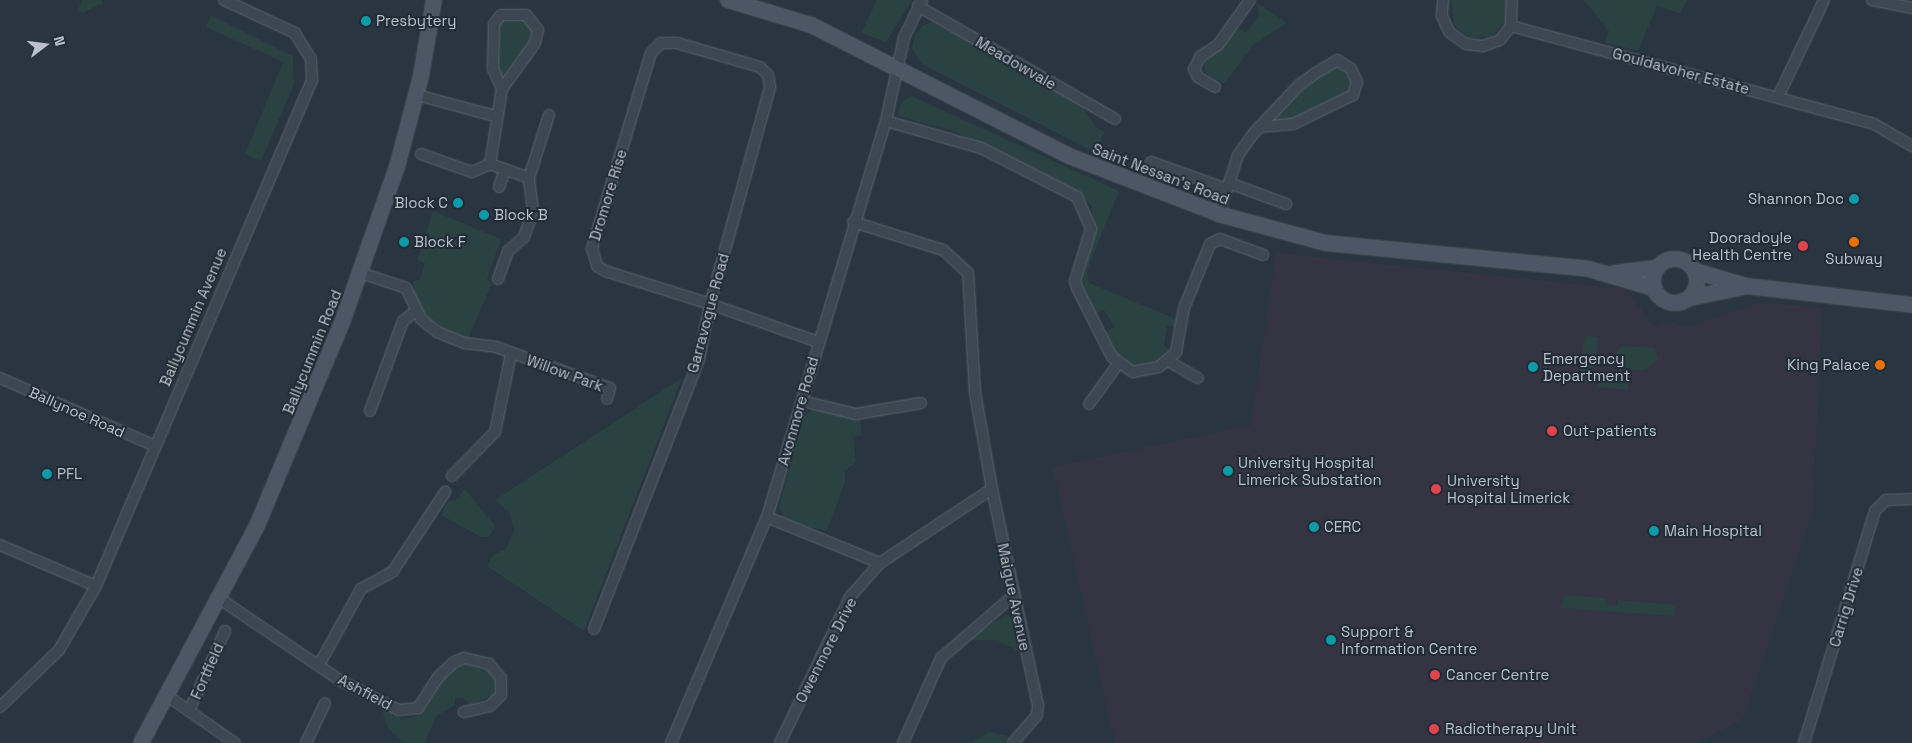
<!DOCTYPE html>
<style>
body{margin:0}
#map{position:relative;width:1912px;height:743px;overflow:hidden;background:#293541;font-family:"Space Grotesk",sans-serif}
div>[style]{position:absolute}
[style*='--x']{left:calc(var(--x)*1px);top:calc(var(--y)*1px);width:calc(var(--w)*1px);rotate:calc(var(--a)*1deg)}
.medical>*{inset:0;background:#353442}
.green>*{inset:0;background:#2b4242}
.roads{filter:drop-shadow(0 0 1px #5b656e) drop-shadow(0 0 1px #5b656e)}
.street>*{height:10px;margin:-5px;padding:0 5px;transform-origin:5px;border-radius:5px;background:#3d4751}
.secondary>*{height:14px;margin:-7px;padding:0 7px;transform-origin:7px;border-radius:7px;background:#4b5764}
.secondary>.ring{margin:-7px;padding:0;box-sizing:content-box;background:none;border:14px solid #4b5764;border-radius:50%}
.dots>*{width:14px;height:14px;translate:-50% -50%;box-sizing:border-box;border:2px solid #212c36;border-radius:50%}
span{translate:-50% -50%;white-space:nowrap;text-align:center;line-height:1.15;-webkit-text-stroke:4px #212c36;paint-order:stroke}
.poi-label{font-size:15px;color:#bac2cb}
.left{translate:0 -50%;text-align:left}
.right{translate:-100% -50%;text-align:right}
.street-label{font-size:15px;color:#bac2cb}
.north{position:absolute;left:20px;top:20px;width:50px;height:50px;-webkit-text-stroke:4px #212c36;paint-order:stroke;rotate:75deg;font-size:14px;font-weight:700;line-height:20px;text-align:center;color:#bac2cb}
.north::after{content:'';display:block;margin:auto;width:18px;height:22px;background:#bac2cb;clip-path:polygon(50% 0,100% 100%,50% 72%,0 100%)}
</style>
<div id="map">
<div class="medical">
<div style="clip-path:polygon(1276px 253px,1626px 289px,1652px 324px,1659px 326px,1665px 321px,1687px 327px,1762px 302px,1822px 308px,1813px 510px,1743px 719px,1696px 743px,1115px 743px,1053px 467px,1251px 425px)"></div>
</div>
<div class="green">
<div style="clip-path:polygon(82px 0,102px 0,103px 3px,82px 13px,78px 9px)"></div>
<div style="clip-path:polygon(877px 0,912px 0,886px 42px,861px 33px)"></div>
<div style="clip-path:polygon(1451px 0,1507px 0,1506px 21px,1491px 36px,1470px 38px,1454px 25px)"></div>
<div style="clip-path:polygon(1584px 0,1687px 0,1680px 13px,1657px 6px,1638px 51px,1604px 42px,1609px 31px)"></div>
<div style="clip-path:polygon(1257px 3px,1287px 23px,1253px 45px,1224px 84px,1205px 73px,1205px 61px,1222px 48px,1236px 27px,1246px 33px,1259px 15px)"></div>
<div style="clip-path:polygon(211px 15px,293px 56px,294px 84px,261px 161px,245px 154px,283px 62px,206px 27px)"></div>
<div style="clip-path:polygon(514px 18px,527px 21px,534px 29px,531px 43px,502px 77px,497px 69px,498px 24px,502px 19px)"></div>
<div style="clip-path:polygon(934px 22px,1081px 105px,1097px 128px,1105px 132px,1094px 152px,922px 64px,912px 49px,914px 37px,923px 25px)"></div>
<div style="clip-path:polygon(1337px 65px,1351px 80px,1347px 92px,1289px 122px,1277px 121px,1278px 114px,1297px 92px)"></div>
<div style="clip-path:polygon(912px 96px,1119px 191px,1087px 270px,1089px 283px,1176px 319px,1175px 327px,1167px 326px,1164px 346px,1171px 351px,1155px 364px,1136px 368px,1119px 357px,1106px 332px,1115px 327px,1104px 310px,1096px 314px,1081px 285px,1096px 230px,1091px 206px,1077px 191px,954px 131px,897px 116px,902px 101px)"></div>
<div style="clip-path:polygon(433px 211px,501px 239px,487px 279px,492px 283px,468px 339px,426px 320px,417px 303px,413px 282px,420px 279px,425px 263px,417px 260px)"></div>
<div style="clip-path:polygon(1585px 336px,1598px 337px,1597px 359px,1588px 382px,1578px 382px)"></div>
<div style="clip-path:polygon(1622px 346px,1655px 348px,1658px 360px,1645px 370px,1618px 369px,1611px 357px)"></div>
<div style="clip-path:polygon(1602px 370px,1628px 380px,1628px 390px,1597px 387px)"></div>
<div style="clip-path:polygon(682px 378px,584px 631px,487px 566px,493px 555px,506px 549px,514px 531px,510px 514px,495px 500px)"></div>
<div style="clip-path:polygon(813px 409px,860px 418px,862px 435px,853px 437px,856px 462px,845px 471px,845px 482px,827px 531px,798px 524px,784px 517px,779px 506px,804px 417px)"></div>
<div style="clip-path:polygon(465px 489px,495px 526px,489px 537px,481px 537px,441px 515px,448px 501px,456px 500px)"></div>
<div style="clip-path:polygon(1565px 595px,1606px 598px,1606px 605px,1617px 606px,1618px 600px,1676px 605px,1675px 616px,1560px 608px)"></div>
<div style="clip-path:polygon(1007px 614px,1013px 619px,1020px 652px,997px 640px,967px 640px)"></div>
<div style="clip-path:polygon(463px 664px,490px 671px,496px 677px,495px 695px,469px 705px,464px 698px,455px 699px,455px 705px,436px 716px,425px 743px,403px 743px,388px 728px,381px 708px,401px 718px,415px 717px,426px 707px,445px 676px)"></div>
<div style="clip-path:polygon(989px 732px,1009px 736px,1004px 743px,971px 743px)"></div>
</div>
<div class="roads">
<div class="street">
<div style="--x:1443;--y:0;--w:16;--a:94"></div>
<div style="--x:1442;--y:16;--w:17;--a:66"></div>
<div style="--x:1449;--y:32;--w:21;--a:35"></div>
<div style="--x:1466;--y:44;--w:17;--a:7"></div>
<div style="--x:1483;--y:46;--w:18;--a:-19"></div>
<div style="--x:1500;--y:40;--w:18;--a:-52"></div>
<div style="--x:1511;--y:26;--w:26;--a:-88"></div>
<div style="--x:1872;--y:0;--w:41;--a:11.3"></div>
<div style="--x:918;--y:6;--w:227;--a:29.8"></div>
<div style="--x:1511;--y:26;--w:376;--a:15.1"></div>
<div style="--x:1874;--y:124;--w:44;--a:30.1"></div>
<div style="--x:1215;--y:87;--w:20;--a:-150"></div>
<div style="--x:1198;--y:77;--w:9;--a:-117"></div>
<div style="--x:1194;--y:69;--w:13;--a:-63"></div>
<div style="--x:1200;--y:57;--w:22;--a:-34"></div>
<div style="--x:1218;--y:45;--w:55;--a:-54.6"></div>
<div style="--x:417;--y:95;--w:81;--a:15.1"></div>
<div style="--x:1778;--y:97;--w:107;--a:-64.6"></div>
<div style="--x:886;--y:121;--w:99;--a:15.9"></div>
<div style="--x:981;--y:148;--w:108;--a:27"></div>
<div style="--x:1077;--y:197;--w:35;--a:66"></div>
<div style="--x:1091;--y:229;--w:54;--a:107.1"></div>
<div style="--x:1075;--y:281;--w:7;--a:74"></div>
<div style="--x:1077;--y:288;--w:77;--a:63.1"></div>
<div style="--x:1112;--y:357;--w:26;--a:36"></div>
<div style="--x:1133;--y:372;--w:26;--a:-11"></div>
<div style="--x:1159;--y:367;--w:23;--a:-41"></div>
<div style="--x:1176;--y:352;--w:45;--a:-79.7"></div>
<div style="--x:1184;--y:308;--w:69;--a:-67.9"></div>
<div style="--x:1210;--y:244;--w:11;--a:-27"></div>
<div style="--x:1220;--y:239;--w:46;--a:20.4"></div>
<div style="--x:421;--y:154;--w:54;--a:19.4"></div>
<div style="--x:472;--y:172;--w:20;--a:-24"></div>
<div style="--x:490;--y:164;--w:41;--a:19.7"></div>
<div style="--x:529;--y:178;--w:66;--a:-72.4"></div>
<div style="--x:1151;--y:162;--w:81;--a:19.6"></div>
<div style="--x:490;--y:164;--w:76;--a:-80.9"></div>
<div style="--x:502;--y:89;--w:22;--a:-114"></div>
<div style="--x:493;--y:69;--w:45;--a:-88.7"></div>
<div style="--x:494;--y:24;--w:11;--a:-52"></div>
<div style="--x:501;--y:15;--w:25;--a:0"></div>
<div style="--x:526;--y:15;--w:19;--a:51"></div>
<div style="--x:538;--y:30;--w:13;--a:103"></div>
<div style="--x:535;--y:43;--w:57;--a:125.7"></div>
<div style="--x:1229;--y:183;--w:61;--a:20.2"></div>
<div style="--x:499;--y:187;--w:18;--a:-71"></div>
<div style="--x:1219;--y:214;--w:62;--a:-72.1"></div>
<div style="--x:1238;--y:155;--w:29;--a:-54"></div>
<div style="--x:1255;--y:132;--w:64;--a:-46.9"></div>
<div style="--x:1299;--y:85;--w:19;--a:-36"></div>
<div style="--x:1314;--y:74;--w:27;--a:-31"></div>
<div style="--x:1337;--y:60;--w:17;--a:33"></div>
<div style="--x:1351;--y:69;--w:14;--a:65"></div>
<div style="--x:1357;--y:82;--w:14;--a:107"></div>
<div style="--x:1353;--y:95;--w:67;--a:154.2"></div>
<div style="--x:1293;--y:124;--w:34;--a:175"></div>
<div style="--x:361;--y:273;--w:47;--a:18.4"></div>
<div style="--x:406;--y:288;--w:34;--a:64"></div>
<div style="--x:421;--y:319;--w:21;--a:39"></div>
<div style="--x:437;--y:332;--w:29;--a:22"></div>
<div style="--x:464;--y:343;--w:32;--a:7"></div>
<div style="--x:496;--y:347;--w:121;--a:19.8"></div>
<div style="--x:610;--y:388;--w:11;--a:105"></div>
<div style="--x:498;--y:279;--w:30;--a:-70"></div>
<div style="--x:508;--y:251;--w:21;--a:-41"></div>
<div style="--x:524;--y:237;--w:28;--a:-71"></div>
<div style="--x:533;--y:211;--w:33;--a:-97"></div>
<div style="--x:1170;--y:362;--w:32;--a:30"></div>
<div style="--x:0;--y:378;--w:169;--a:23.7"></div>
<div style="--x:802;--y:401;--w:56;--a:13.5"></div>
<div style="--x:856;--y:414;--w:66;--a:-9.6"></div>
<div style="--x:1089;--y:404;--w:49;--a:-54.1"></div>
<div style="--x:370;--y:411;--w:96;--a:-69.9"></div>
<div style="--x:403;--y:321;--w:16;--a:-38"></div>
<div style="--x:452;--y:476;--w:62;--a:-45.7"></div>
<div style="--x:495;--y:432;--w:80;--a:-78.4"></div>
<div style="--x:992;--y:489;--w:221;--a:78"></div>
<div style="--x:1038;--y:705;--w:10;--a:96"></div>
<div style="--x:1037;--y:715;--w:37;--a:131"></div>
<div style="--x:767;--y:517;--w:122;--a:22.2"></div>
<div style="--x:880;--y:563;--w:134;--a:-33.5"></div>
<div style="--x:992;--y:489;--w:97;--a:-100"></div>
<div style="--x:975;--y:393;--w:120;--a:-93.3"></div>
<div style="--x:968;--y:273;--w:34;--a:-137"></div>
<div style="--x:943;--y:250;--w:94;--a:-162.7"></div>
<div style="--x:0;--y:545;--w:104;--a:23.1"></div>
<div style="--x:220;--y:599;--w:146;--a:34.1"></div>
<div style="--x:341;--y:681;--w:65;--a:26.6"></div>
<div style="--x:399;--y:710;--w:19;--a:-6"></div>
<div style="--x:418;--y:708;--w:37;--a:-57"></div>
<div style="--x:438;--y:677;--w:22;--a:-43"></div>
<div style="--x:454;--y:662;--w:11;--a:-22"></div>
<div style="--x:464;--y:658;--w:26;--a:13"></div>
<div style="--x:489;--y:664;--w:18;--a:49"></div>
<div style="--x:501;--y:678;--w:17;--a:90"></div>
<div style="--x:501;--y:695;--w:16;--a:135"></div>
<div style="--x:490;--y:706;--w:27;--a:167"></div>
<div style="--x:594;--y:629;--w:290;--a:-68.7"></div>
<div style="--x:699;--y:359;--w:56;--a:-78.7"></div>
<div style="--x:710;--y:304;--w:225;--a:-74.5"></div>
<div style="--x:770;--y:87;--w:12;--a:-99"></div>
<div style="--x:768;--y:75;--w:11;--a:-135"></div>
<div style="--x:760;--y:67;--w:86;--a:-163.9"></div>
<div style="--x:677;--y:43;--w:16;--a:180"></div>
<div style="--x:661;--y:43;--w:14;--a:135"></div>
<div style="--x:651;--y:53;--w:204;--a:106.8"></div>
<div style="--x:592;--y:248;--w:19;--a:74"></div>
<div style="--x:597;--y:266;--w:9;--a:32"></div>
<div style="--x:605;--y:271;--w:110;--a:17.4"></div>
<div style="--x:710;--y:304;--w:114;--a:19.4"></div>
<div style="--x:320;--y:663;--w:85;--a:-61"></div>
<div style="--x:361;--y:589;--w:37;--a:-29"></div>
<div style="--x:393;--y:571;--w:95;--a:-56.6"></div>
<div style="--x:169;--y:697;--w:80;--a:34.9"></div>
<div style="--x:0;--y:707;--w:82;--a:-44"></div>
<div style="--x:59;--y:650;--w:74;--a:-60"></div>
<div style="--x:96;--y:586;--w:550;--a:-66.88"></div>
<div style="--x:312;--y:80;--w:21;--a:-93"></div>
<div style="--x:311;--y:59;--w:31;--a:-122"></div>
<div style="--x:295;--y:33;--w:78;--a:-155.1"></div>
<div style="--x:189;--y:711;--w:88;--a:-65.8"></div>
<div style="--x:306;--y:743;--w:44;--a:-64.6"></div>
<div style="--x:671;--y:743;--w:246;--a:-67"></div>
<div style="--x:767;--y:517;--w:413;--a:-73.3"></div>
<div style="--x:886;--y:121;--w:85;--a:-77.8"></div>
<div style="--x:904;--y:38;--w:42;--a:-64.7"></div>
<div style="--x:780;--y:743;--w:162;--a:-64.4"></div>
<div style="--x:850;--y:597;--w:45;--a:-48.6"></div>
<div style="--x:903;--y:743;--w:93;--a:-65.9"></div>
<div style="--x:941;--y:658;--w:95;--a:-40.7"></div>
<div style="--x:1804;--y:743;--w:243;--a:-73"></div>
<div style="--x:1875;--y:511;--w:16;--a:-45"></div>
<div style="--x:1886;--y:500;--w:26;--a:-2"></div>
</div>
<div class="secondary">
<div style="--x:728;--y:0;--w:87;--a:16.8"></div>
<div style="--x:811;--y:25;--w:289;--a:26.9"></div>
<div style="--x:1069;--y:156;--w:161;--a:21.1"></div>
<div style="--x:1219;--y:214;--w:111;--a:15.2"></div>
<div style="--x:1326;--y:243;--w:264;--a:5.6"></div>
<div style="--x:1589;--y:269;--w:67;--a:16.5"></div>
<div class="ring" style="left:1653px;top:259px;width:30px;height:30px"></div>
<div style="--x:1695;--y:271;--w:53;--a:16.4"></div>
<div style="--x:1746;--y:286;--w:167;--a:6.5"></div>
<div style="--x:1614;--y:273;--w:42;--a:-6.8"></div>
<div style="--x:1690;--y:298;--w:54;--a:-11.7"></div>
<div style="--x:141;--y:743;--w:244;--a:-61.9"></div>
<div style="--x:256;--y:528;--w:225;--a:-67.3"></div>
<div style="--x:343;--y:320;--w:162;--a:-70.6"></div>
<div style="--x:397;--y:167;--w:94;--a:-75.2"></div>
<div style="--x:421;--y:76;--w:77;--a:-80.3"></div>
</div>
</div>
<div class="dots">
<div style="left:366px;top:21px;background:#0f9aa8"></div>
<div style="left:1854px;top:199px;background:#0f9aa8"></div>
<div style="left:458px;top:203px;background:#0f9aa8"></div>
<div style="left:484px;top:215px;background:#0f9aa8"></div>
<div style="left:404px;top:242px;background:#0f9aa8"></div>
<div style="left:1854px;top:242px;background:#e8710a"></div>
<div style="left:1803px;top:246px;background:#e0444e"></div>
<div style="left:1880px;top:365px;background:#e8710a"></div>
<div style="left:1533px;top:367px;background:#0f9aa8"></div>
<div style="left:1552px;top:431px;background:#e0444e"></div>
<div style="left:1228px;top:471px;background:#0f9aa8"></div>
<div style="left:47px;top:474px;background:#0f9aa8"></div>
<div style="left:1436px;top:489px;background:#e0444e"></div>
<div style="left:1314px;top:527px;background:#0f9aa8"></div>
<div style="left:1654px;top:531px;background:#0f9aa8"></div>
<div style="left:1331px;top:640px;background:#0f9aa8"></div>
<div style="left:1435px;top:675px;background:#e0444e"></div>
<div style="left:1434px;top:729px;background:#e0444e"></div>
</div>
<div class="poi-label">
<span class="left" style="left:376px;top:21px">Presbytery</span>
<span class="right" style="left:1844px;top:199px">Shannon Doc</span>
<span class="right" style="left:448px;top:203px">Block C</span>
<span class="left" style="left:494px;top:215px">Block B</span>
<span class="right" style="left:1792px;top:246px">Dooradoyle<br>Health Centre</span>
<span class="left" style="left:414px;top:242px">Block F</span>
<span style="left:1854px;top:259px">Subway</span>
<span class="left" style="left:1543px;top:367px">Emergency<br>Department</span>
<span class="right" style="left:1870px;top:365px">King Palace</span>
<span class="left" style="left:1563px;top:431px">Out-patients</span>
<span class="left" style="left:1238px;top:471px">University Hospital<br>Limerick Substation</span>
<span class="left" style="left:57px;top:474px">PFL</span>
<span class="left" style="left:1447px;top:489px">University<br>Hospital Limerick</span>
<span class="left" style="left:1324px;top:527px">CERC</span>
<span class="left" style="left:1664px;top:531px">Main Hospital</span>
<span class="left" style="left:1341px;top:640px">Support &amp;<br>Information Centre</span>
<span class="left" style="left:1446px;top:675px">Cancer Centre</span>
<span class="left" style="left:1445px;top:729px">Radiotherapy Unit</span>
</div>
<div class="street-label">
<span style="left:1016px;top:63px;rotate:30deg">Meadowvale</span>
<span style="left:1681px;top:71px;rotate:15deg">Gouldavoher Estate</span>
<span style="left:1161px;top:174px;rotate:21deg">Saint Nessan's Road</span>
<span style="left:608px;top:195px;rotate:-73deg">Dromore Rise</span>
<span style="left:708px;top:313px;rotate:-75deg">Garravogue Road</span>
<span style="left:193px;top:317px;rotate:-67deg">Ballycummin Avenue</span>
<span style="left:312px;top:352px;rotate:-68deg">Ballycummin Road</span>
<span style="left:565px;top:373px;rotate:20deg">Willow Park</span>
<span style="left:798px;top:411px;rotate:-74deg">Avonmore Road</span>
<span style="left:77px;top:412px;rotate:24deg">Ballynoe Road</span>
<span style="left:1014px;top:597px;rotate:78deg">Maigue Avenue</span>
<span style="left:1846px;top:607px;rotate:-73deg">Carrig Drive</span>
<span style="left:826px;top:650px;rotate:-63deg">Owenmore Drive</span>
<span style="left:207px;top:671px;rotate:-66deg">Fortfield</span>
<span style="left:365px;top:692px;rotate:28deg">Ashfield</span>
</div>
<div class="north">N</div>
</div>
